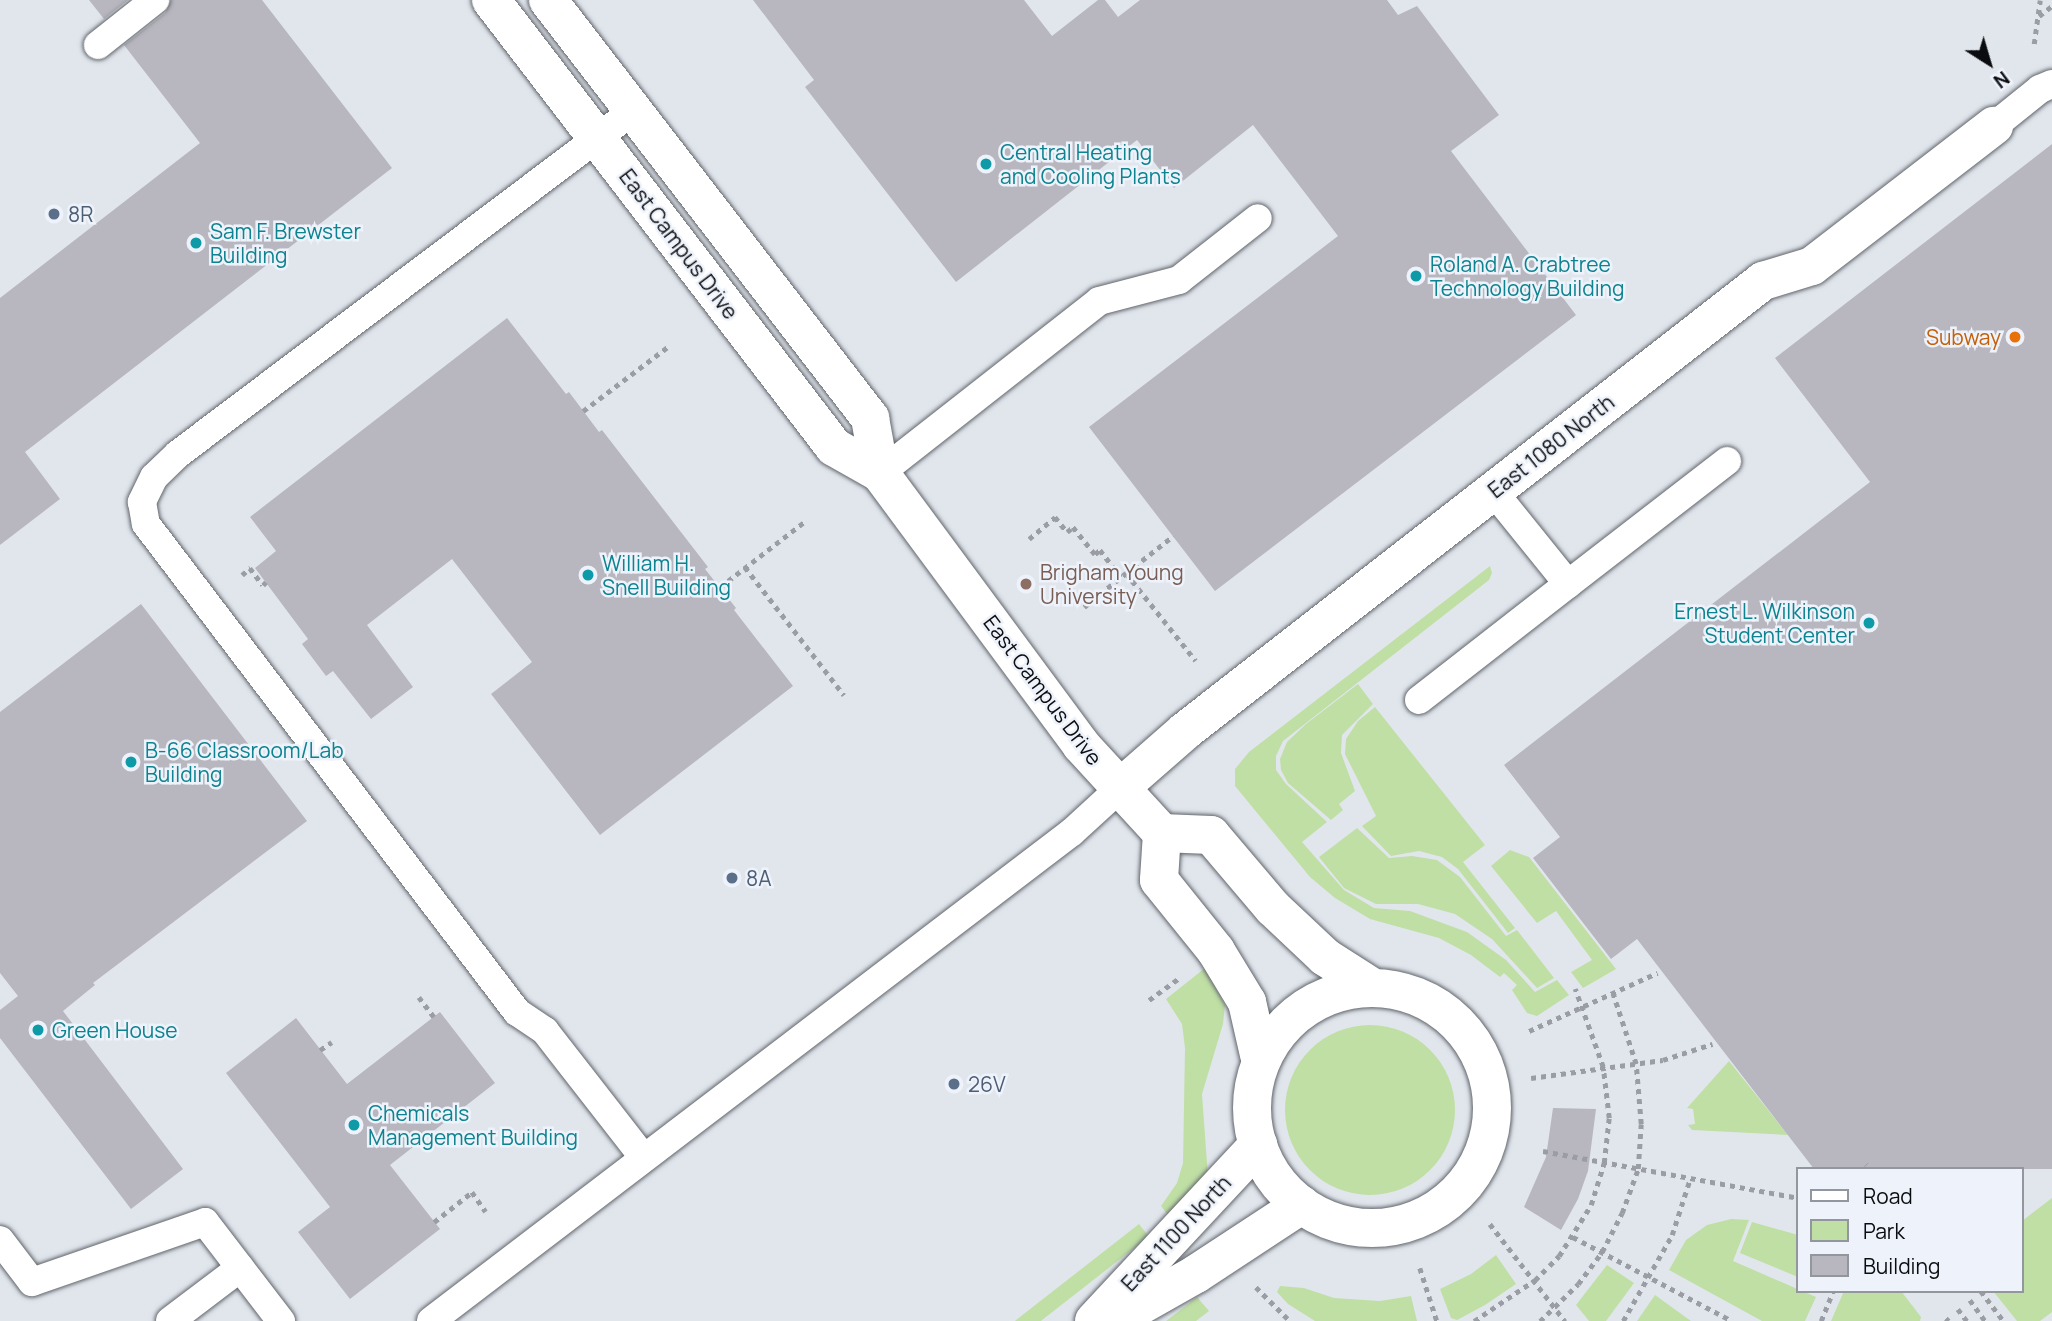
<!DOCTYPE html>
<style>
body{margin:0}
#map{position:relative;width:2052px;height:1321px;overflow:hidden;background:#e1e6ed;font-family:Manrope,sans-serif}
div>[style]{position:absolute}
[style*='--x']{left:calc(var(--x)*1px);top:calc(var(--y)*1px);width:calc(var(--w)*1px);rotate:calc(var(--a)*1deg)}
.green>*{inset:0;background:#bfdfa5;transform-origin:0 0}
.round{border-radius:50%}
.building>*{inset:0;background:#b8b7bf}
.path>*{height:4.5px;margin-top:-2.25px;transform-origin:0;background:repeating-linear-gradient(90deg,#9a9ea4 0 5px,transparent 0 10px)}
.roads{filter:drop-shadow(0 0 2px #61656b) drop-shadow(0 0 2px #61656b)}
.service>*{height:28px;margin:-14px;padding:0 14px;transform-origin:14px;border-radius:14px;background:#fff}
.minor>*{height:38px;margin:-19px;padding:0 19px;transform-origin:19px;border-radius:19px;background:#fff}
.minor>.ring{margin:-19px;padding:0;box-sizing:content-box;background:none;border:38px solid #fff;border-radius:50%}
.dots>*{width:19px;height:19px;translate:-50% -50%;box-sizing:border-box;border:4px solid #eef3fb;border-radius:50%}
span{translate:-50% -50%;white-space:nowrap;text-align:center;line-height:1.15;-webkit-text-stroke:5px #eef3fb;paint-order:stroke}
.culture-label{font-size:21px;color:#0d838f}
.left{translate:0 -50%;text-align:left}
.right{translate:-100% -50%;text-align:right}
.service-label{font-size:21px;color:#4e5e75}
.street-label{font-size:21px;color:#0b0c0f}
.food-label{font-size:21px;color:#c56008}
.education-label{font-size:21px;color:#785e54}
.legend{position:absolute;left:1796px;top:1167px;width:228px;height:126px;box-sizing:border-box;background:#eef3fb;border:2px solid #93979d;margin:0;padding:9px 12px;list-style:none;font-size:21px;color:#0b0c0f}
.legend li{display:flex;align-items:center;gap:14px;height:35px}
.legend b{width:35px;border:2px solid #93979d}
.north{position:absolute;left:1954px;top:28px;width:70px;height:70px;-webkit-text-stroke:5px #eef3fb;paint-order:stroke;rotate:143deg;font-size:19px;font-weight:700;line-height:28px;text-align:center;color:#0b0c0f}
.north::after{content:'';display:block;margin:auto;width:24px;height:32px;background:#0b0c0f;clip-path:polygon(50% 0,100% 100%,50% 72%,0 100%)}
</style>
<div id="map">
<div class="green">
<div style="clip-path:polygon(1490px 566px,1492px 573px,1489px 580px,1283px 741px,1276px 756px,1276px 770px,1286px 784px,1327px 822px,1302px 842px,1344px 890px,1374px 908px,1410px 911px,1467px 932px,1506px 960px,1535px 992px,1557px 980px,1569px 995px,1537px 1016px,1527px 1013px,1512px 990px,1517px 985px,1504px 973px,1500px 977px,1471px 955px,1439px 938px,1370px 919px,1335px 898px,1310px 877px,1235px 786px,1235px 769px,1249px 752px)"></div>
<div style="clip-path:polygon(1358px 684px,1373px 704px,1342px 735px,1341px 753px,1355px 791px,1339px 804px,1343px 810px,1331px 820px,1288px 783px,1281px 770px,1280px 759px,1287px 742px,1306px 724px)"></div>
<div style="clip-path:polygon(1375px 707px,1485px 845px,1463px 862px,1515px 928px,1508px 933px,1458px 869px,1442px 857px,1419px 851px,1391px 856px,1362px 826px,1376px 816px,1345px 754px,1346px 739px,1358px 721px)"></div>
<div style="clip-path:polygon(1357px 828px,1389px 858px,1412px 856px,1437px 860px,1460px 877px,1506px 936px,1517px 930px,1554px 978px,1537px 988px,1492px 939px,1455px 914px,1418px 904px,1376px 904px,1344px 888px,1319px 857px)"></div>
<div style="clip-path:polygon(1510px 850px,1529px 857px,1616px 969px,1583px 988px,1571px 972px,1592px 960px,1556px 911px,1537px 923px,1491px 866px)"></div>
<div style="clip-path:polygon(1205px 968px,1225px 1005px,1223px 1024px,1202px 1094px,1208px 1177px,1171px 1219px,1161px 1206px,1177px 1183px,1183px 1163px,1185px 1048px,1182px 1024px,1166px 999px)"></div>
<div class="round" style="left:1285px;top:1025px;width:170px;height:170px"></div>
<div style="clip-path:polygon(1729px 1061px,1788px 1135px,1692px 1130px,1688px 1125px,1695px 1124px,1693px 1109px,1687px 1108px)"></div>
<div style="clip-path:polygon(2052px 1198px,2052px 1312px,2040px 1321px,2017px 1321px,1993px 1291px,2022px 1291px,2022px 1221px)"></div>
<div style="clip-path:polygon(1731px 1219px,1749px 1220px,1733px 1261px,1816px 1297px,1805px 1321px,1762px 1321px,1669px 1270px,1686px 1240px,1707px 1225px)"></div>
<div style="clip-path:polygon(1752px 1222px,1798px 1235px,1798px 1277px,1740px 1253px)"></div>
<div style="left:1139px;top:1224px;width:16px;height:159px;rotate:52deg"></div>
<div style="clip-path:polygon(1496px 1255px,1516px 1284px,1485px 1305px,1457px 1320px,1451px 1318px,1440px 1289px,1471px 1274px)"></div>
<div style="clip-path:polygon(1607px 1265px,1634px 1283px,1606px 1321px,1589px 1321px,1576px 1305px)"></div>
<div style="clip-path:polygon(1280px 1286px,1304px 1288px,1334px 1298px,1380px 1301px,1411px 1296px,1417px 1321px,1315px 1321px,1288px 1304px,1277px 1292px)"></div>
<div style="clip-path:polygon(1844px 1291px,1901px 1291px,1921px 1317px,1920px 1321px,1831px 1321px)"></div>
<div style="clip-path:polygon(1655px 1295px,1691px 1321px,1637px 1321px)"></div>
<div style="clip-path:polygon(1197px 1297px,1209px 1311px,1196px 1321px,1166px 1321px)"></div>
</div>
<div class="building">
<div style="clip-path:polygon(89px 0,128px 0,104px 19px)"></div>
<div style="clip-path:polygon(171px 0,262px 0,392px 168px,25px 452px,60px 499px,0 545px,0 298px,200px 143px,124px 45px,165px 13px)"></div>
<div style="clip-path:polygon(753px 0,1024px 0,1052px 36px,1098px 0,1105px 0,1118px 17px,1140px 0,1387px 0,1398px 15px,1417px 6px,1499px 115px,1451px 151px,1576px 315px,1215px 591px,1089px 427px,1338px 236px,1253px 125px,1174px 188px,1137px 140px,956px 282px,805px 87px,814px 80px)"></div>
<div style="clip-path:polygon(2052px 144px,2052px 1169px,1814px 1169px,1637px 939px,1611px 959px,1533px 858px,1560px 837px,1504px 765px,1870px 482px,1775px 358px)"></div>
<div style="clip-path:polygon(507px 318px,566px 394px,569px 392px,599px 432px,602px 430px,708px 567px,705px 569px,736px 608px,734px 610px,793px 686px,600px 835px,491px 694px,532px 662px,452px 559px,367px 625px,413px 687px,371px 719px,333px 671px,326px 676px,302px 644px,308px 639px,255px 568px,276px 551px,250px 517px)"></div>
<div style="clip-path:polygon(141px 604px,307px 821px,93px 983px,95px 985px,63px 1011px,183px 1169px,131px 1209px,0 1038px,0 1010px,18px 996px,0 973px,0 712px)"></div>
<div style="clip-path:polygon(440px 1012px,495px 1083px,390px 1165px,440px 1229px,350px 1299px,298px 1232px,330px 1207px,226px 1073px,296px 1018px,347px 1084px)"></div>
<div style="clip-path:polygon(1553px 1108px,1596px 1109px,1588px 1171px,1578px 1199px,1561px 1230px,1524px 1207px,1546px 1157px)"></div>
</div>
<div class="path">
<div style="--x:2039;--y:16;--w:16;--a:-38"></div>
<div style="--x:2034;--y:44;--w:44;--a:-82.2"></div>
<div style="--x:583;--y:411;--w:108;--a:-37.1"></div>
<div style="--x:1029;--y:539;--w:34;--a:-40"></div>
<div style="--x:1055;--y:517;--w:19;--a:51"></div>
<div style="--x:1067;--y:532;--w:8;--a:-40"></div>
<div style="--x:1073;--y:527;--w:35;--a:51"></div>
<div style="--x:1095;--y:554;--w:6;--a:-39"></div>
<div style="--x:1100;--y:550;--w:34;--a:52"></div>
<div style="--x:745;--y:567;--w:162;--a:52.3"></div>
<div style="--x:1126;--y:573;--w:60;--a:-38.2"></div>
<div style="--x:242;--y:575;--w:11;--a:-41"></div>
<div style="--x:250;--y:568;--w:21;--a:53"></div>
<div style="--x:263;--y:585;--w:4;--a:-45"></div>
<div style="--x:720;--y:587;--w:106;--a:-37.7"></div>
<div style="--x:1084;--y:607;--w:54;--a:-39"></div>
<div style="--x:1126;--y:573;--w:112;--a:51.5"></div>
<div style="--x:419;--y:997;--w:25;--a:53"></div>
<div style="--x:1149;--y:1000;--w:39;--a:-36"></div>
<div style="--x:1529;--y:1031;--w:141;--a:-24.4"></div>
<div style="--x:320;--y:1050;--w:14;--a:-34"></div>
<div style="--x:1531;--y:1078;--w:133;--a:-7.8"></div>
<div style="--x:1663;--y:1060;--w:52;--a:-18.1"></div>
<div style="--x:1543;--y:1151;--w:259;--a:10.4"></div>
<div style="--x:1866;--y:1164;--w:1;--a:45"></div>
<div style="--x:434;--y:1222;--w:48;--a:-38.3"></div>
<div style="--x:472;--y:1192;--w:24;--a:55"></div>
<div style="--x:1490;--y:1224;--w:123;--a:52.3"></div>
<div style="--x:1573;--y:1237;--w:180;--a:27.8"></div>
<div style="--x:1420;--y:1268;--w:56;--a:72.2"></div>
<div style="--x:1256;--y:1287;--w:48;--a:45"></div>
<div style="--x:1981;--y:1291;--w:38;--a:53"></div>
<div style="--x:1970;--y:1300;--w:26;--a:54"></div>
<div style="--x:1958;--y:1309;--w:15;--a:53"></div>
<div style="--x:1946;--y:1318;--w:4;--a:45"></div>
<div style="--x:1474;--y:1321;--w:73;--a:-33.9"></div>
<div style="--x:1535;--y:1280;--w:34;--a:-45"></div>
<div style="--x:1559;--y:1256;--w:60;--a:-57.9"></div>
<div style="--x:1591;--y:1205;--w:44;--a:-72.8"></div>
<div style="--x:1604;--y:1163;--w:45;--a:-83.7"></div>
<div style="--x:1609;--y:1118;--w:51;--a:-96.7"></div>
<div style="--x:1603;--y:1067;--w:83;--a:-109.7"></div>
<div style="--x:1540;--y:1321;--w:53;--a:-44.2"></div>
<div style="--x:1578;--y:1284;--w:40;--a:-53"></div>
<div style="--x:1602;--y:1252;--w:44;--a:-62.9"></div>
<div style="--x:1622;--y:1213;--w:47;--a:-70"></div>
<div style="--x:1638;--y:1169;--w:45;--a:-86.2"></div>
<div style="--x:1641;--y:1124;--w:60;--a:-94.8"></div>
<div style="--x:1636;--y:1064;--w:74;--a:-108.2"></div>
<div style="--x:1623;--y:1321;--w:99;--a:-60.3"></div>
<div style="--x:1672;--y:1235;--w:59;--a:-72.2"></div>
<div style="--x:1821;--y:1321;--w:32;--a:-68"></div>
</div>
<div class="roads">
<div class="service">
<div style="--x:98;--y:45;--w:73;--a:-38.3"></div>
<div style="--x:633;--y:111;--w:570;--a:142.99"></div>
<div style="--x:178;--y:454;--w:33;--a:136"></div>
<div style="--x:154;--y:477;--w:28;--a:116"></div>
<div style="--x:142;--y:502;--w:22;--a:80"></div>
<div style="--x:146;--y:524;--w:613;--a:52.76"></div>
<div style="--x:517;--y:1012;--w:34;--a:34"></div>
<div style="--x:545;--y:1031;--w:160;--a:52.1"></div>
<div style="--x:1994;--y:126;--w:59;--a:-38.8"></div>
<div style="--x:2040;--y:89;--w:13;--a:-23"></div>
<div style="--x:880;--y:473;--w:278;--a:-38.1"></div>
<div style="--x:1099;--y:301;--w:83;--a:-14.7"></div>
<div style="--x:1179;--y:280;--w:100;--a:-38.1"></div>
<div style="--x:1568;--y:584;--w:201;--a:-37.7"></div>
<div style="--x:1419;--y:700;--w:189;--a:-37.9"></div>
<div style="--x:1568;--y:584;--w:119;--a:-128.9"></div>
<div style="--x:0;--y:1240;--w:53;--a:52.7"></div>
<div style="--x:32;--y:1282;--w:183;--a:-19.1"></div>
<div style="--x:205;--y:1222;--w:125;--a:52.5"></div>
<div style="--x:170;--y:1321;--w:88;--a:-37.1"></div>
<div style="--x:431;--y:1321;--w:806;--a:-37.34"></div>
<div style="--x:1072;--y:832;--w:65;--a:-42.5"></div>
</div>
<div class="minor">
<div style="--x:491;--y:0;--w:563;--a:52.5"></div>
<div style="--x:834;--y:447;--w:53;--a:29.5"></div>
<div style="--x:880;--y:473;--w:338;--a:53.5"></div>
<div style="--x:1081;--y:745;--w:120;--a:47.4"></div>
<div style="--x:1162;--y:833;--w:49;--a:2.3"></div>
<div style="--x:1211;--y:835;--w:96;--a:49.7"></div>
<div style="--x:1273;--y:908;--w:71;--a:43.3"></div>
<div style="--x:1325;--y:957;--w:52;--a:32.5"></div>
<div style="--x:548;--y:0;--w:528;--a:52.39"></div>
<div style="--x:870;--y:418;--w:56;--a:79.7"></div>
<div style="--x:1120;--y:788;--w:86;--a:-41.2"></div>
<div style="--x:1185;--y:731;--w:733;--a:-37.9"></div>
<div style="--x:1763;--y:281;--w:51;--a:-17"></div>
<div style="--x:1812;--y:266;--w:230;--a:-37.6"></div>
<div style="--x:1162;--y:833;--w:47;--a:93.7"></div>
<div style="--x:1159;--y:880;--w:91;--a:51.2"></div>
<div style="--x:1216;--y:951;--w:60;--a:58.7"></div>
<div style="--x:1247;--y:1002;--w:54;--a:77.2"></div>
<div class="ring" style="left:1252px;top:988px;width:202px;height:202px"></div>
<div style="--x:1094;--y:1321;--w:241;--a:-47"></div>
<div style="--x:1113;--y:1321;--w:95;--a:-29.5"></div>
<div style="--x:1196;--y:1274;--w:126;--a:-33.3"></div>
</div>
</div>
<div class="dots">
<div style="left:986px;top:164px;background:#0f9aa8"></div>
<div style="left:54px;top:214px;background:#5c6f8a"></div>
<div style="left:196px;top:243px;background:#0f9aa8"></div>
<div style="left:1416px;top:276px;background:#0f9aa8"></div>
<div style="left:2015px;top:337px;background:#e8710a"></div>
<div style="left:588px;top:575px;background:#0f9aa8"></div>
<div style="left:1026px;top:584px;background:#8d6e63"></div>
<div style="left:1869px;top:623px;background:#0f9aa8"></div>
<div style="left:131px;top:762px;background:#0f9aa8"></div>
<div style="left:732px;top:878px;background:#5c6f8a"></div>
<div style="left:38px;top:1030px;background:#0f9aa8"></div>
<div style="left:954px;top:1084px;background:#5c6f8a"></div>
<div style="left:354px;top:1125px;background:#0f9aa8"></div>
</div>
<div class="culture-label">
<span class="left" style="left:1000px;top:164px">Central Heating<br>and Cooling Plants</span>
<span class="left" style="left:210px;top:243px">Sam F. Brewster<br>Building</span>
<span class="left" style="left:1430px;top:276px">Roland A. Crabtree<br>Technology Building</span>
<span class="left" style="left:602px;top:575px">William H.<br>Snell Building</span>
<span class="right" style="left:1855px;top:623px">Ernest L. Wilkinson<br>Student Center</span>
<span class="left" style="left:145px;top:762px">B-66 Classroom/Lab<br>Building</span>
<span class="left" style="left:52px;top:1030px">Green House</span>
<span class="left" style="left:368px;top:1125px">Chemicals<br>Management Building</span>
</div>
<div class="service-label">
<span class="left" style="left:68px;top:214px">8R</span>
<span class="left" style="left:746px;top:878px">8A</span>
<span class="left" style="left:968px;top:1084px">26V</span>
</div>
<div class="street-label">
<span style="left:679px;top:244px;rotate:53deg">East Campus Drive</span>
<span style="left:1551px;top:446px;rotate:-38deg">East 1080 North</span>
<span style="left:1043px;top:690px;rotate:53deg">East Campus Drive</span>
<span style="left:1176px;top:1233px;rotate:-47deg">East 1100 North</span>
</div>
<div class="food-label">
<span class="right" style="left:2001px;top:337px">Subway</span>
</div>
<div class="education-label">
<span class="left" style="left:1040px;top:584px">Brigham Young<br>University</span>
</div>
<ul class="legend">
<li><b style="height:9px;background:#fff"></b>Road</li>
<li><b style="height:19px;background:#bfdfa5"></b>Park</li>
<li><b style="height:19px;background:#b8b7bf"></b>Building</li>
</ul>
<div class="north">N</div>
</div>
